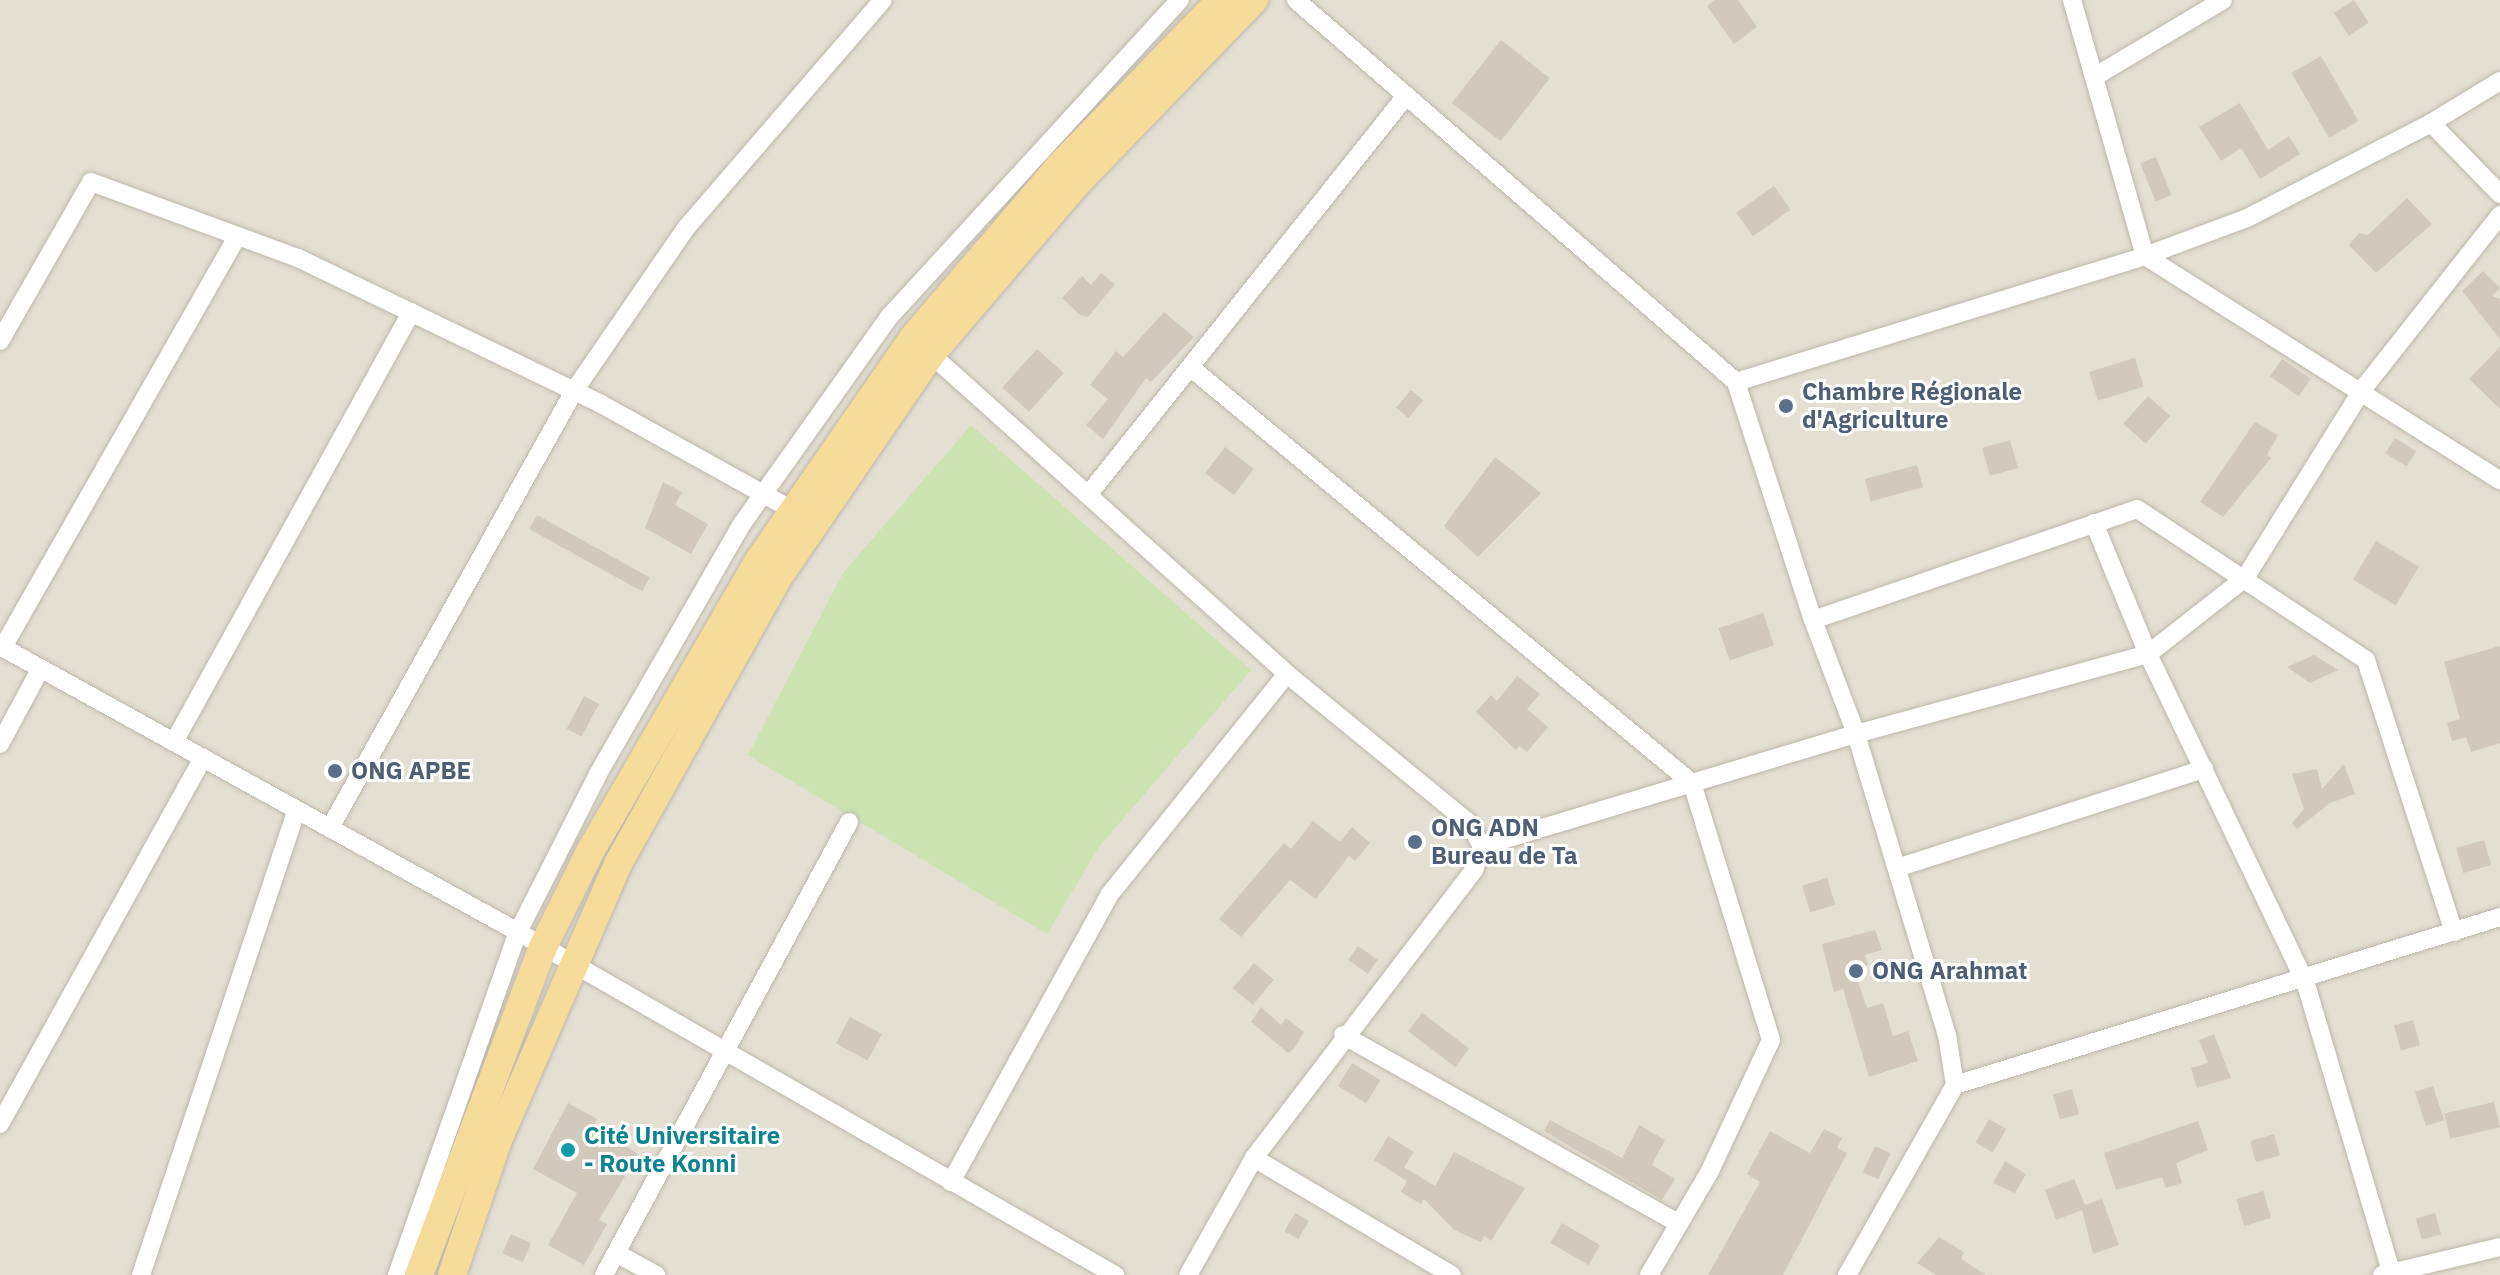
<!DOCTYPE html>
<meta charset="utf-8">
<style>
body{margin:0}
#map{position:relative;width:2500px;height:1275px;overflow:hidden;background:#f1ede5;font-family:"IBM Plex Sans",sans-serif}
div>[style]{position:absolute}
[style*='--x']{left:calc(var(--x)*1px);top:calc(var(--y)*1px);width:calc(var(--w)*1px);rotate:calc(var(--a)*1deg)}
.residential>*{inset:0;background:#e4dfd3;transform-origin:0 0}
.green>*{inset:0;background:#cce2b1}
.building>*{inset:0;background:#d1c9bb;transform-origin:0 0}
.roads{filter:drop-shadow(0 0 2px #beb8ab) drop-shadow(0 0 2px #beb8ab)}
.street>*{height:18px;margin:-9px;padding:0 9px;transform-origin:9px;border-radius:9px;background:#fff}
.primary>*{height:28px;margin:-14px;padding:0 14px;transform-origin:14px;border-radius:14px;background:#f4db9a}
.dots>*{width:22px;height:22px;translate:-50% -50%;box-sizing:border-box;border:4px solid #fff;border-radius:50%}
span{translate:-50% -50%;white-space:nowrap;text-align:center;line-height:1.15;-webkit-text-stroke:6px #fff;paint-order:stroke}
.service-label{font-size:24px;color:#4e5e75;font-weight:700}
.left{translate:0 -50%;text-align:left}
.culture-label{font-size:24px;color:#0d838f;font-weight:700}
</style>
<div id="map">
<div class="residential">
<div style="left:0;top:0;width:2500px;height:1275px"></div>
</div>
<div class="green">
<div style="clip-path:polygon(971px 425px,1251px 670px,1099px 847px,1047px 934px,748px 755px,843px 573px)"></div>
</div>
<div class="building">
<div style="clip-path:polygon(1715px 0,1738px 0,1757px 27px,1734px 44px,1707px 6px)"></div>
<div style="left:2354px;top:0;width:27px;height:24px;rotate:57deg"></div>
<div style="left:1501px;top:40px;width:62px;height:80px;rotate:38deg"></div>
<div style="left:2321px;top:56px;width:75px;height:34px;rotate:60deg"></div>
<div style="clip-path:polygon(2240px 103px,2268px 150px,2289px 136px,2300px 154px,2260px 179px,2241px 148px,2221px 161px,2199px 127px)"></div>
<div style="left:2156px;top:157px;width:41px;height:17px;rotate:68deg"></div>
<div style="left:1774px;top:186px;width:29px;height:46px;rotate:55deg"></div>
<div style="clip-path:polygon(2407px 198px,2432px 224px,2376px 273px,2349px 245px,2359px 233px,2368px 235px)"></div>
<div style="clip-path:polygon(2483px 271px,2500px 288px,2492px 296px,2500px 299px,2500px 339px,2462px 291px)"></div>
<div style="clip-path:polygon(1101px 273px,1115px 284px,1088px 317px,1080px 315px,1062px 298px,1082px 276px,1091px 285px)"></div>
<div style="clip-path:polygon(1164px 312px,1194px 337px,1151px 382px,1146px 378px,1103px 439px,1086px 425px,1108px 399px,1090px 385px,1116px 351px,1123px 357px)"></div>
<div style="clip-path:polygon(2500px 347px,2500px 409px,2469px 379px)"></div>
<div style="left:1037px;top:349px;width:36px;height:52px;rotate:42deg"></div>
<div style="left:2135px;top:358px;width:30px;height:48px;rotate:73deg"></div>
<div style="left:2282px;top:359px;width:35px;height:21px;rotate:35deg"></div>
<div style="left:1411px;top:390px;width:16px;height:23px;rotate:40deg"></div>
<div style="left:2148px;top:396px;width:30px;height:37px;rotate:42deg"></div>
<div style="clip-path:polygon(2255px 422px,2278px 435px,2267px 455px,2271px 458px,2223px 517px,2200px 502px)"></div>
<div style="left:2395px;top:438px;width:25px;height:18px;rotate:32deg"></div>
<div style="left:2010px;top:440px;width:29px;height:29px;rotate:74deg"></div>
<div style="left:1225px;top:447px;width:36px;height:33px;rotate:37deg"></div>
<div style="clip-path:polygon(1495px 457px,1541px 493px,1478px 557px,1444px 526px)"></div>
<div style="left:1917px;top:465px;width:23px;height:54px;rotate:75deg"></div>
<div style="clip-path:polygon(663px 482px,682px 492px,675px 505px,708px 524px,691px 554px,645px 528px)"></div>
<div style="left:537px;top:515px;width:129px;height:16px;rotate:29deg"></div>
<div style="left:2376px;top:541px;width:50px;height:45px;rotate:31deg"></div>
<div style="left:1763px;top:613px;width:34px;height:47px;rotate:71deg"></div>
<div style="clip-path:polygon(2500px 646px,2500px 743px,2471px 752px,2466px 737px,2452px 741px,2447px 723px,2460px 719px,2444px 662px)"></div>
<div style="clip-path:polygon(2314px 655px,2338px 670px,2310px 683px,2287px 667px)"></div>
<div style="clip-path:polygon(1517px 676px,1540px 694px,1527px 709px,1548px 727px,1527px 752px,1519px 746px,1516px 750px,1476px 712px,1491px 695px,1497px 701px)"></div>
<div style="left:584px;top:696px;width:17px;height:37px;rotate:28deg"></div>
<div style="clip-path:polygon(2344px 764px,2355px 794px,2330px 803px,2297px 829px,2292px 823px,2304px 809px,2292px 774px,2317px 769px,2322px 789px)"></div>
<div style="clip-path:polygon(1313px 821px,1340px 842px,1352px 827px,1370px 843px,1355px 861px,1349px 856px,1316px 899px,1290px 880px,1241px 937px,1219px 919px,1284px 843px,1291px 849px)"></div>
<div style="left:2484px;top:840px;width:26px;height:29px;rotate:74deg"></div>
<div style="left:1827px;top:878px;width:28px;height:26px;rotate:73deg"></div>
<div style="clip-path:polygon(1875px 930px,1882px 950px,1865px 955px,1868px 965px,1854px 970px,1867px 1008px,1883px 1003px,1893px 1036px,1908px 1031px,1918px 1061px,1869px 1077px,1843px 989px,1834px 992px,1822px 944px)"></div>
<div style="left:1358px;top:946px;width:24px;height:17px;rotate:35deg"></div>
<div style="left:1254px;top:963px;width:26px;height:33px;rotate:40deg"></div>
<div style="clip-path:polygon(1261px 1007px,1281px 1025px,1286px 1018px,1304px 1032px,1294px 1049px,1288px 1053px,1251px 1022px)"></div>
<div style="left:1422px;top:1013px;width:59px;height:23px;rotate:37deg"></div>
<div style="left:850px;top:1017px;width:36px;height:30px;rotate:28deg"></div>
<div style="left:2413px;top:1020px;width:26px;height:20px;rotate:74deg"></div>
<div style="clip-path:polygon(2214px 1034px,2231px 1078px,2197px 1088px,2191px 1068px,2208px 1063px,2199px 1040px)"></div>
<div style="left:1352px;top:1063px;width:33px;height:27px;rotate:31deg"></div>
<div style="left:2433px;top:1086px;width:36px;height:19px;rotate:72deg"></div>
<div style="left:2072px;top:1089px;width:26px;height:20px;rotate:74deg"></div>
<div style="left:2494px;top:1102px;width:26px;height:51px;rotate:77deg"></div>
<div style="clip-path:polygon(568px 1103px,597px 1119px,593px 1126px,638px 1154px,599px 1220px,607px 1224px,584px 1265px,548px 1245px,577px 1193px,533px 1169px)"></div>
<div style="left:1989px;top:1119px;width:20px;height:27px;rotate:30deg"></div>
<div style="clip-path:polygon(1550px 1120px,1622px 1158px,1639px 1125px,1665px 1140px,1652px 1165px,1675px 1179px,1662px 1200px,1544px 1131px)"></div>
<div style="clip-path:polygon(2198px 1121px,2208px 1150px,2176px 1163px,2182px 1183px,2166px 1188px,2162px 1177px,2116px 1190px,2104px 1153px)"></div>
<div style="clip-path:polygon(1824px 1129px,1842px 1138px,1837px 1148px,1847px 1153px,1783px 1275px,1708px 1275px,1760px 1182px,1747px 1174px,1770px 1131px,1810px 1153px)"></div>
<div style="left:2274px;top:1134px;width:22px;height:25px;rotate:74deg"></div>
<div style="clip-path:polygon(1388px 1136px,1414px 1152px,1404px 1167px,1435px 1186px,1454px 1152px,1525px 1188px,1491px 1241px,1484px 1236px,1481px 1242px,1454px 1230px,1424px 1199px,1421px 1204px,1401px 1192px,1407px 1181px,1374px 1160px)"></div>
<div style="left:1875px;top:1146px;width:17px;height:29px;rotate:25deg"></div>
<div style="clip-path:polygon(2005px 1161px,2026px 1174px,2015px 1193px,1993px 1183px)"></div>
<div style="clip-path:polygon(2074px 1179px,2085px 1205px,2102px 1199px,2119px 1245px,2093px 1254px,2082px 1210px,2056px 1220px,2045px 1190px)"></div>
<div style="left:2263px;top:1191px;width:28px;height:28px;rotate:73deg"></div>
<div style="left:1295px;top:1213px;width:16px;height:21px;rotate:30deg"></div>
<div style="left:2435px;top:1213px;width:22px;height:20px;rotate:74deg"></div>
<div style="left:1562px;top:1223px;width:44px;height:23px;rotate:30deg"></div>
<div style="left:511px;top:1234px;width:22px;height:21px;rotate:24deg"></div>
<div style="clip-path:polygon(1939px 1237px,1964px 1252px,1961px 1259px,1986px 1275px,1936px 1275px,1917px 1263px)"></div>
</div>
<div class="roads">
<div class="street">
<div style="--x:1296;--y:0;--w:583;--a:40.96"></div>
<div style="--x:1736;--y:382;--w:250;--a:72.1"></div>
<div style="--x:1813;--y:620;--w:122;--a:69.3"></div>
<div style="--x:1856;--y:734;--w:314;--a:73.2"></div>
<div style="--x:1947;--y:1035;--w:51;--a:80.9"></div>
<div style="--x:1955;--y:1085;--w:219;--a:119.6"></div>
<div style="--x:2072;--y:0;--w:266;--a:74.1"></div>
<div style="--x:2145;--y:256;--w:420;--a:32.3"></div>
<div style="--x:2094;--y:77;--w:150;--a:-30.8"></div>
<div style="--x:2431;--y:123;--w:99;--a:45.8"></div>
<div style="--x:0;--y:341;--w:183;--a:-60.2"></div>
<div style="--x:91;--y:182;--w:221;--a:20.2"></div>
<div style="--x:298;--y:258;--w:336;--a:25.7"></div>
<div style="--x:601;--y:404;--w:229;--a:29"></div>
<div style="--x:924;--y:348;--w:488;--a:41.9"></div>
<div style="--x:1287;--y:674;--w:235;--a:39.3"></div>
<div style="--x:1469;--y:823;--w:26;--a:61"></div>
<div style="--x:1482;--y:846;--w:25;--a:108"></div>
<div style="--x:1474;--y:870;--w:362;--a:127.4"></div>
<div style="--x:1254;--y:1158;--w:134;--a:119.4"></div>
<div style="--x:1190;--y:367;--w:652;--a:39.65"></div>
<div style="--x:1692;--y:783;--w:269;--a:72.9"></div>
<div style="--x:1771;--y:1040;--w:145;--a:115"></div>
<div style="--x:1710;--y:1171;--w:121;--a:120.4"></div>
<div style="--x:1736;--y:382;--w:428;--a:-17.1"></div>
<div style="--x:2145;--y:256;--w:109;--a:-20.4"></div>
<div style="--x:2247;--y:218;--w:207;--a:-27.3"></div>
<div style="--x:2431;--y:123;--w:81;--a:-31.3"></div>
<div style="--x:1088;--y:495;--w:510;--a:-51.45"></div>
<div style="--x:2094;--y:523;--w:142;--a:67.6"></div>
<div style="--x:2148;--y:654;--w:363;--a:64.4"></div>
<div style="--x:2305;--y:981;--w:307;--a:73.5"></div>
<div style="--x:1813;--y:620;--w:342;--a:-18.9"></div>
<div style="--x:2137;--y:509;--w:274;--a:33.4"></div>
<div style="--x:2366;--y:660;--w:286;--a:72.1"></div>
<div style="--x:0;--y:646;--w:592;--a:28.9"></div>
<div style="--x:518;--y:932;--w:689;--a:29.88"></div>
<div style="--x:3;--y:647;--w:473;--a:-60.3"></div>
<div style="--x:174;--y:742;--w:491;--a:-61.1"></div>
<div style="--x:0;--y:744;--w:86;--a:-61.7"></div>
<div style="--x:330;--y:828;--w:501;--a:-60.82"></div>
<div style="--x:574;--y:391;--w:198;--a:-55.5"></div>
<div style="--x:686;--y:228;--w:301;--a:-49.2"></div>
<div style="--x:1482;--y:846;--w:390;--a:-16.7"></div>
<div style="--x:1856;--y:734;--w:303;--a:-15.3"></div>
<div style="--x:2148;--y:654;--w:123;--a:-38.1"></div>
<div style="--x:2245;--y:578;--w:221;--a:-58.1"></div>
<div style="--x:2362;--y:390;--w:223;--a:-51.7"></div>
<div style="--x:1897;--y:868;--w:323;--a:-17.9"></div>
<div style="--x:1343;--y:1035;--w:384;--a:29.3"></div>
<div style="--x:1955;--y:1085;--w:570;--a:-17.13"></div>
<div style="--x:0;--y:1124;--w:419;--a:-61"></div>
<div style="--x:1254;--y:1158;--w:230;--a:30.6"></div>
<div style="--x:951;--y:1182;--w:329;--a:-61.1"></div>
<div style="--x:1110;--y:894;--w:282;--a:-51.2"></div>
<div style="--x:616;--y:1253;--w:46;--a:28.8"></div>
<div style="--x:141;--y:1275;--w:490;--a:-71.5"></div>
<div style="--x:397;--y:1275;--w:364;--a:-70.6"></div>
<div style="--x:518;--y:932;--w:177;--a:-63.1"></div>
<div style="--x:598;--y:774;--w:289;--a:-60.1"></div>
<div style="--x:742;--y:524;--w:255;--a:-54.6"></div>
<div style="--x:890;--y:316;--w:429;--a:-47.5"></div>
<div style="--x:604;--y:1275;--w:515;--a:-61.59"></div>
<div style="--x:2382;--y:1275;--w:121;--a:-13.3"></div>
</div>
<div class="primary">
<div style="--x:419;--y:1275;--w:348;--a:-69.3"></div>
<div style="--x:542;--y:949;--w:110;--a:-63.7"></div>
<div style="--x:591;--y:850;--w:333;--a:-59.9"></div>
<div style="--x:758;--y:562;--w:272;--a:-55.3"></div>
<div style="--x:913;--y:338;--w:225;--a:-49.5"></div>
<div style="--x:1059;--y:167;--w:233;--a:-45.9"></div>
<div style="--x:452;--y:1275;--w:143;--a:-71.2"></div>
<div style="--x:498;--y:1140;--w:303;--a:-66.5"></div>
<div style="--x:619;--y:862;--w:324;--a:-60.8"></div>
<div style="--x:777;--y:579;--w:273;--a:-55.6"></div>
<div style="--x:931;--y:354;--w:225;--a:-49.5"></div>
<div style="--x:1077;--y:183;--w:255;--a:-46"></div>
</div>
</div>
<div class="dots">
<div style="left:1786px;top:406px;background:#5c6f8a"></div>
<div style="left:335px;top:771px;background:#5c6f8a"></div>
<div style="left:1415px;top:842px;background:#5c6f8a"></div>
<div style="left:1856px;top:971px;background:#5c6f8a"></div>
<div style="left:568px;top:1150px;background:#0f9aa8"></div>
</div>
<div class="service-label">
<span class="left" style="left:1802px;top:406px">Chambre Régionale<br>d'Agriculture</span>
<span class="left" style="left:351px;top:771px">ONG APBE</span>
<span class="left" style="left:1431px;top:842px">ONG ADN<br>Bureau de Ta</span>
<span class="left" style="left:1872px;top:971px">ONG Arahmat</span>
</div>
<div class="culture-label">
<span class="left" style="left:584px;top:1150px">Cité Universitaire<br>- Route Konni</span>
</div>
</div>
